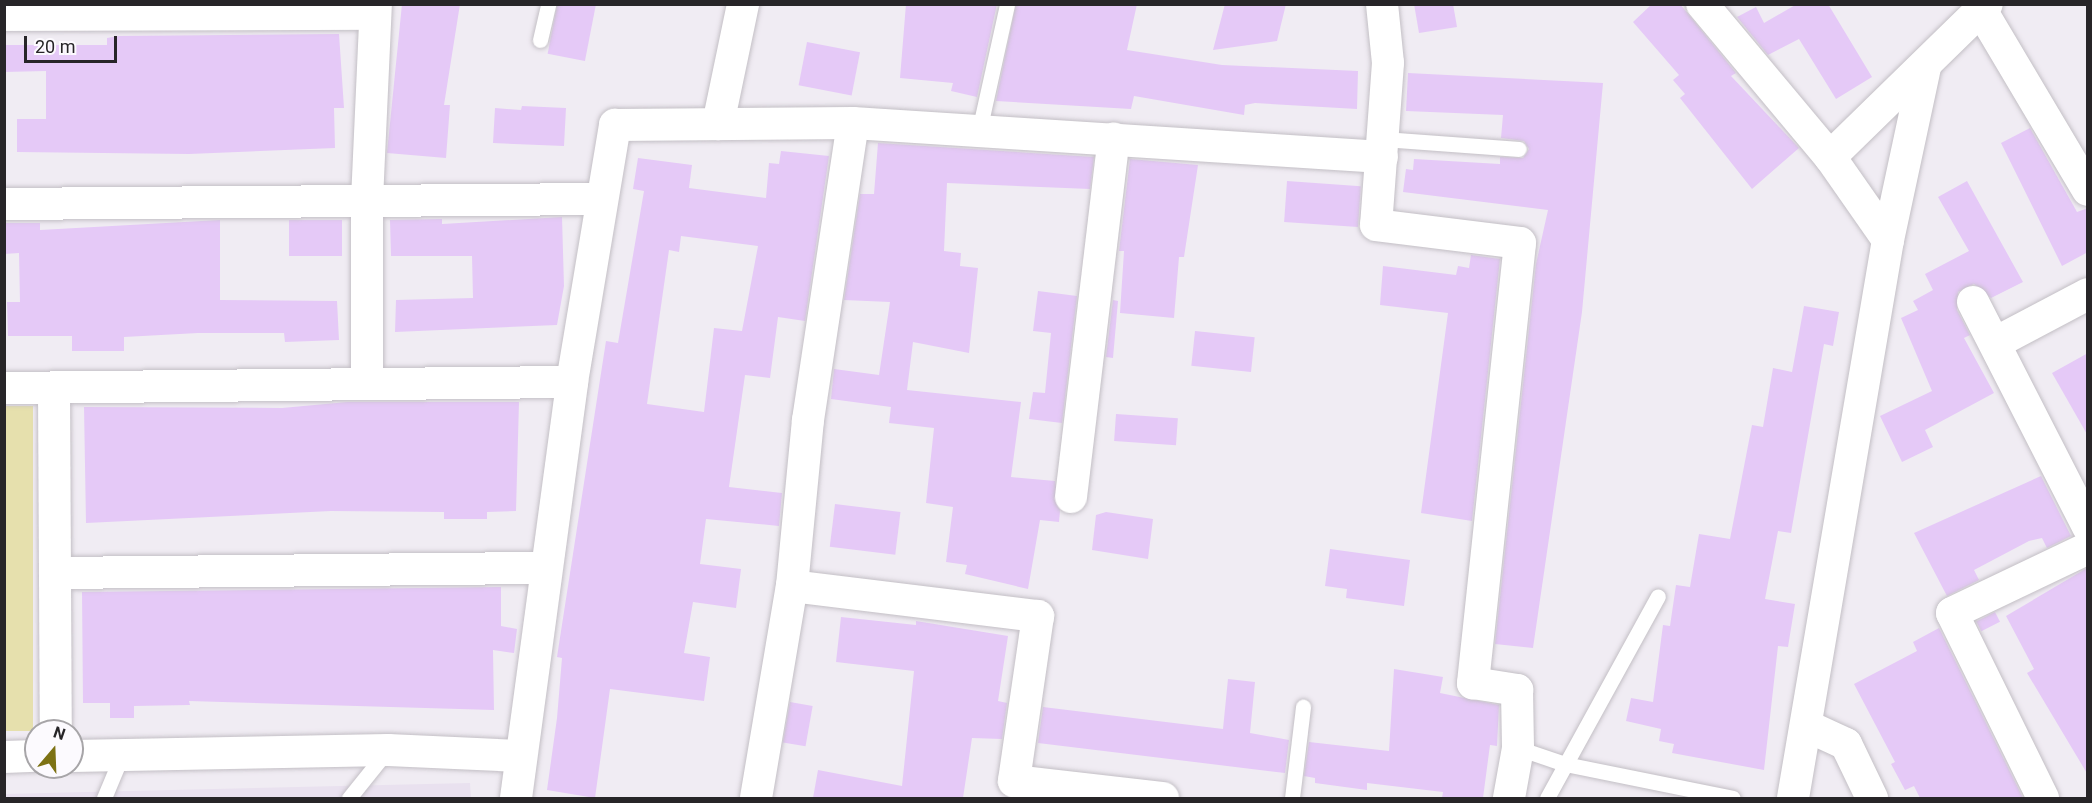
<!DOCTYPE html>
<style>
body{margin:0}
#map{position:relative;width:2092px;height:803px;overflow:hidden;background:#f0ecf3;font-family:Roboto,sans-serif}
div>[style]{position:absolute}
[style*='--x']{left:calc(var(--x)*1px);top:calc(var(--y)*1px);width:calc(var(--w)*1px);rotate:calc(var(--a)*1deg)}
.built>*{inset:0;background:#e9e1ef}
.green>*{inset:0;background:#e6e0ad;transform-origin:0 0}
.building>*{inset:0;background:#e5c9f7;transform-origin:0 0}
.roads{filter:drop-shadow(0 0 2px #c3bfc5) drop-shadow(0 0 2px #c3bfc5)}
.lane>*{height:15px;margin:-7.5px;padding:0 7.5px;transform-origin:7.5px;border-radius:7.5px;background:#fff}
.street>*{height:32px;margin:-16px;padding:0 16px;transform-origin:16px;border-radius:16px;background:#fff}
span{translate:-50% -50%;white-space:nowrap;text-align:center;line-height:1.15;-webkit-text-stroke:6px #fcfafe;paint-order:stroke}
.frame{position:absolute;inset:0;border:6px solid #272528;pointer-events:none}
.north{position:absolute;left:24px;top:719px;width:60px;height:60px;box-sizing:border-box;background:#fcfafe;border:2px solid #a7a5a8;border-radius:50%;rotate:19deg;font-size:16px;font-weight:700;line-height:24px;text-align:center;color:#272528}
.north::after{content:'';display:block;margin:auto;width:21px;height:27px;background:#7d7214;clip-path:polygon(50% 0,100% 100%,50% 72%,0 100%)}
.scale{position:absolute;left:24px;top:36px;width:93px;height:27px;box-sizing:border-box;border:3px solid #272528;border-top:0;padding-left:8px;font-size:18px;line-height:21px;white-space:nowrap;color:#272528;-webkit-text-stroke:4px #fcfafe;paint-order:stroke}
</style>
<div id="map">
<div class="built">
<div style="clip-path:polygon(470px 783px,471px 798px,5px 798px,4px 794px)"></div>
</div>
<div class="green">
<div style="left:4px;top:406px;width:29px;height:325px"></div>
</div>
<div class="building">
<div style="clip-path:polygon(402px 4px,460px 4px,444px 105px,450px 105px,446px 158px,387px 153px)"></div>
<div style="left:596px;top:4px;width:58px;height:38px;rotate:101deg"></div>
<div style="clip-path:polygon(906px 4px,997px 4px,977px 97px,951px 91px,953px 83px,900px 78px)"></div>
<div style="clip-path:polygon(1016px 4px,1137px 4px,1127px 50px,1222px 65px,1358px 71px,1357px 109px,1255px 103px,1245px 105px,1244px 115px,1134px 96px,1131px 109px,996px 101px)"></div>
<div style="clip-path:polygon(1225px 4px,1286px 4px,1277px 41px,1213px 50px)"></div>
<div style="clip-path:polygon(1414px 4px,1453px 4px,1457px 27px,1419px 33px)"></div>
<div style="clip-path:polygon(1652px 4px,1680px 4px,1736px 73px,1731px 76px,1799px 148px,1752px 189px,1680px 98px,1685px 94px,1673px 80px,1679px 75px,1633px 22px)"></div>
<div style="clip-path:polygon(1797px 4px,1828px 4px,1872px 77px,1836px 99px,1799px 39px,1768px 55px,1737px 17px,1756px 7px,1764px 23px)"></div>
<div style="clip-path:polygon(339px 34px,344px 108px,334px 108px,335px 148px,189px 154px,17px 152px,17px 119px,46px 119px,46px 71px,4px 72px,4px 45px,107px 45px,107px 38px,119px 36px)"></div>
<div style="left:807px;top:42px;width:54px;height:44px;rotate:11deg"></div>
<div style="clip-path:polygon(1408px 73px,1603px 83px,1582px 312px,1533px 648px,1495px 644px,1536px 264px,1548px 210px,1403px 192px,1406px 169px,1413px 170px,1414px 159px,1500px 164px,1500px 157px,1523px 158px,1529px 149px,1524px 141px,1501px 138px,1503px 115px,1406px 111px)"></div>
<div style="clip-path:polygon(522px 106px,566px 108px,564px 146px,493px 143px,495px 108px,521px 110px)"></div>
<div style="clip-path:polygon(2030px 128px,2077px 212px,2088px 208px,2088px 252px,2062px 266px,2001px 143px)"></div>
<div style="clip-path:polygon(878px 143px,1094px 157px,1090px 189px,947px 183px,944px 251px,961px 253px,960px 266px,978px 268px,969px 353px,913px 342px,907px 390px,1021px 402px,1011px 477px,1055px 481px,1060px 511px,1059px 522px,1040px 520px,1028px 589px,965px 574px,967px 565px,946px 562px,953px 507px,926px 503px,934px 428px,889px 423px,891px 407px,831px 399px,834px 369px,879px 375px,890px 302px,844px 300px,860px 194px,874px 194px)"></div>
<div style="clip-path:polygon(evenodd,781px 151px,829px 156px,805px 321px,778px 317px,770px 378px,745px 375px,729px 487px,782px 493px,779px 526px,706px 519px,700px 564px,741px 569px,736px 608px,693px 602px,684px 653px,710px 657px,704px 701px,610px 689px,595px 798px,547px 790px,557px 718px,562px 658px,557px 657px,606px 341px,618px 343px,644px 191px,633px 189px,638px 158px,692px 165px,689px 188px,766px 198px,769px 163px,779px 164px,781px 151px,681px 236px,758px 246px,742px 331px,714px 328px,704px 412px,647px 404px,669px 250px,679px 252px,681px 236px)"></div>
<div style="clip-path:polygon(1130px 159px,1198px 165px,1184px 257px,1179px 257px,1174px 318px,1120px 313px,1124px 251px,1119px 251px)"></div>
<div style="left:1287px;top:181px;width:74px;height:41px;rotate:4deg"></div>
<div style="clip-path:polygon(1967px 181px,2023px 282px,1991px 298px,1974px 284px,1958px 292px,1957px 310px,1970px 335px,1964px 338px,1994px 393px,1925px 430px,1933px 447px,1902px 462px,1880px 416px,1932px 391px,1901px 318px,1918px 310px,1913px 301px,1933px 290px,1925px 274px,1969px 251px,1938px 197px)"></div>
<div style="clip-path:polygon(562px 217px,564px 286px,557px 325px,395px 332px,396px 300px,473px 298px,472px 256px,391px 256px,390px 220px,442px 219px,442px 224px)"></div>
<div style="clip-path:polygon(220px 220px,220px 300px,337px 301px,339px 340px,285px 342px,284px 333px,198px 333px,124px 337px,124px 351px,72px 351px,72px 336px,8px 336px,7px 302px,20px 302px,19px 253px,4px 254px,4px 223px,40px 223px,40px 230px)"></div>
<div style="left:289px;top:220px;width:53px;height:36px"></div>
<div style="clip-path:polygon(1471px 255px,1500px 259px,1472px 521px,1421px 513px,1448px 313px,1380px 305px,1383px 266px,1456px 275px,1458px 266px,1469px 268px)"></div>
<div style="clip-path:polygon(1038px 291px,1077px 296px,1062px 423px,1029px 419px,1033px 392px,1045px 393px,1051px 333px,1033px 331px)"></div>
<div style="clip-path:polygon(1113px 300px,1118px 301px,1113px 358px,1106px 357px)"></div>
<div style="clip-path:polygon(1804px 306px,1839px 312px,1833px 346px,1824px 344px,1791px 533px,1778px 531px,1765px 599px,1795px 604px,1788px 647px,1778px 646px,1764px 770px,1672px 753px,1674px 744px,1659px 741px,1661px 729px,1626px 721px,1631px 698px,1653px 702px,1663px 625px,1670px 626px,1676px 585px,1690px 587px,1699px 534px,1730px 539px,1752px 425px,1763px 427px,1773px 368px,1792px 372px)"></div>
<div style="left:1195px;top:331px;width:60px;height:35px;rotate:6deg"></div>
<div style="clip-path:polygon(2088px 353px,2088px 436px,2052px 373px)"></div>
<div style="clip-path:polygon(347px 402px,519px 402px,516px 511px,487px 512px,487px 519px,444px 519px,444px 512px,331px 511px,86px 523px,84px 407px,282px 408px)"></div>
<div style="left:1116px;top:414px;width:62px;height:27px;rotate:4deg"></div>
<div style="clip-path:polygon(2041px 476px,2071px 536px,2047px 548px,2042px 538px,2029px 541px,1974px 570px,1979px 580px,1947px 596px,1914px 533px)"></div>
<div style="left:835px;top:504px;width:66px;height:43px;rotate:7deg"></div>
<div style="clip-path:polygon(1106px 512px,1153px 519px,1148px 559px,1092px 550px,1096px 515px)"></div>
<div style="clip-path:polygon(1330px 549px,1410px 560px,1404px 606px,1346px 598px,1347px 589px,1325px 586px)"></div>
<div style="clip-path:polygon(2087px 568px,2088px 569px,2088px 775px,2027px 673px,2034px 669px,2006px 616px)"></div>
<div style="clip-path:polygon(501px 587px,501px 626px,517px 629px,514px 653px,493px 650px,494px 710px,189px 701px,190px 705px,134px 706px,134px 718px,110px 718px,110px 703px,83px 703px,82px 592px)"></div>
<div style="left:1995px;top:612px;width:11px;height:21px;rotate:63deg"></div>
<div style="clip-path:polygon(841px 617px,916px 625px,916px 621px,1008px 636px,998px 701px,1007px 703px,1002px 739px,972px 738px,963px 798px,813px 798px,818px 770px,902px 786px,914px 671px,836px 662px)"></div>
<div style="clip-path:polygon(1939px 628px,2023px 798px,1920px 798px,1914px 786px,1905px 790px,1891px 764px,1895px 762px,1854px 684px,1917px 651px,1913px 642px)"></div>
<div style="clip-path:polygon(1394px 669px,1443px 677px,1440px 693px,1499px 705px,1497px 746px,1490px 745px,1483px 798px,1442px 798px,1443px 792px,1367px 783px,1367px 790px,1315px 783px,1315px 778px,1304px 776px,1309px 742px,1389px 751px)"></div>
<div style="clip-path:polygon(1228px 679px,1255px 682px,1250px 733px,1289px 740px,1285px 773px,1038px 743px,1043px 707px,1223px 729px)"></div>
<div style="left:790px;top:702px;width:23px;height:41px;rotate:10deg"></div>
</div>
<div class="roads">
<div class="lane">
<div style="--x:540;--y:40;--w:37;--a:-77"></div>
<div style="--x:979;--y:131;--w:129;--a:-77.5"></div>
<div style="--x:1384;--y:139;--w:135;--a:4.2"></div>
<div style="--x:1518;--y:748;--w:50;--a:18.8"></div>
<div style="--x:1565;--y:764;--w:171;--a:11.4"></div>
<div style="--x:104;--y:798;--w:47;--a:-67.3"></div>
<div style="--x:349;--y:798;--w:59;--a:-51.2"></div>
<div style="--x:1292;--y:798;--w:92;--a:-83.1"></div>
<div style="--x:1547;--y:798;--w:230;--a:-61.2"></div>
</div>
<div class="street">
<div style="--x:1382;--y:4;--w:59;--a:84.2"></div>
<div style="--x:1388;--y:63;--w:162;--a:94.2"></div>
<div style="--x:1376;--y:225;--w:145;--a:7.1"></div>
<div style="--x:1520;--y:243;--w:443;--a:96.1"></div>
<div style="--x:1473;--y:683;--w:45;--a:9"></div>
<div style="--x:1517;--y:690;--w:58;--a:89"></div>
<div style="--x:1518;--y:748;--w:51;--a:100.2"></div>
<div style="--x:1702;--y:4;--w:199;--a:50.1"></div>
<div style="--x:1830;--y:157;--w:101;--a:55.1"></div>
<div style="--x:1981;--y:10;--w:209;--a:59.3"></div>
<div style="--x:4;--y:15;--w:370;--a:-0.2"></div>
<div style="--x:718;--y:124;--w:123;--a:-78.2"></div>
<div style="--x:1830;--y:157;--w:219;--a:-44.3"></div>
<div style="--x:4;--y:204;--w:595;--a:-0.48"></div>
<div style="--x:1973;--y:302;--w:253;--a:62.9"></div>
<div style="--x:1997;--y:342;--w:103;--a:-27.8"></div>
<div style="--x:367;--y:382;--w:182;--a:-90"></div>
<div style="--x:367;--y:200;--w:196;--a:-87.4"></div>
<div style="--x:4;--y:388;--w:568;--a:-0.61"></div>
<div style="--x:54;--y:388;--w:343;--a:89.7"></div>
<div style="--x:1071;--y:497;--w:361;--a:-83.2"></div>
<div style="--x:56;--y:573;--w:489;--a:-0.6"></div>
<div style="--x:792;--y:586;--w:248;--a:7"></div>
<div style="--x:1038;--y:616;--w:167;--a:98.3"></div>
<div style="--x:1014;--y:781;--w:150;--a:6.5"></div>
<div style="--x:1807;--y:726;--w:43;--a:24.8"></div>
<div style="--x:1846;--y:744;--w:60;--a:64.3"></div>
<div style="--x:72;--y:756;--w:316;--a:-1.1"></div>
<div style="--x:388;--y:750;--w:130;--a:2.6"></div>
<div style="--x:4;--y:757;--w:32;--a:-2"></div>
<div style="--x:516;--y:798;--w:420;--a:-82.3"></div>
<div style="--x:572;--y:382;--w:261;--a:-80.5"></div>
<div style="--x:615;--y:125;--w:238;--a:-0.5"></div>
<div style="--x:853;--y:123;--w:530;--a:3.68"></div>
<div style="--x:756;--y:798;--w:215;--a:-80.4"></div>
<div style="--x:792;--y:586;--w:167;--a:-84.5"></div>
<div style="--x:808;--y:420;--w:300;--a:-81.4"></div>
<div style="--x:1793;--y:798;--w:566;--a:-80.34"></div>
<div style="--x:1888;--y:240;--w:176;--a:-77.9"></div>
<div style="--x:2043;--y:798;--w:206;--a:-116.2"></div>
<div style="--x:1952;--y:613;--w:151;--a:-25.5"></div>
</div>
</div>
<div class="frame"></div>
<div class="north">N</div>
<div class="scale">20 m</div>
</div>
